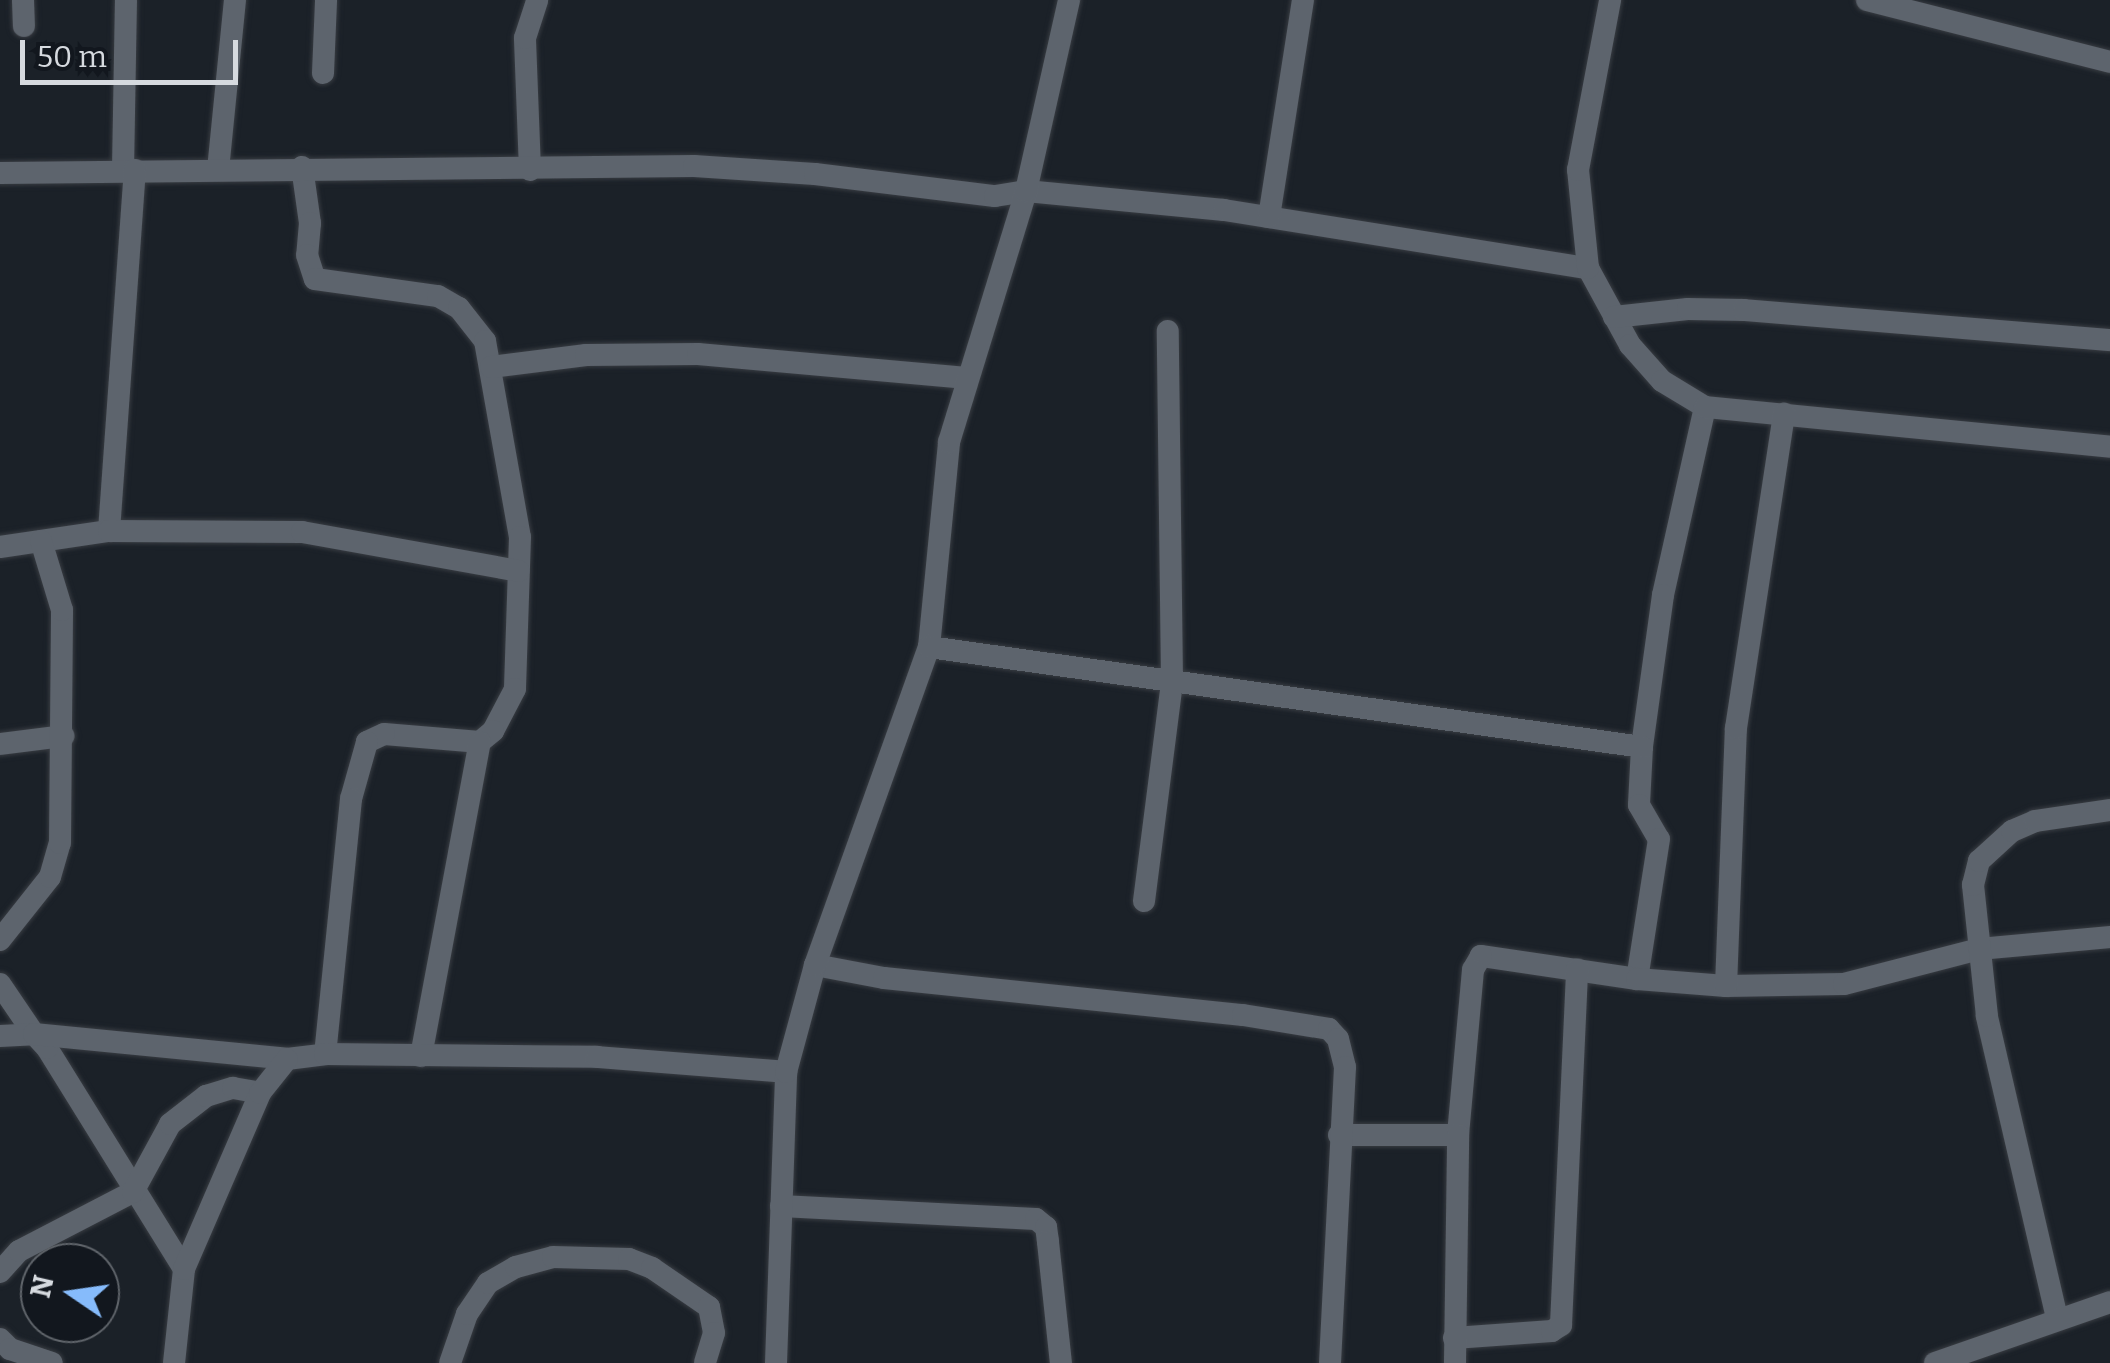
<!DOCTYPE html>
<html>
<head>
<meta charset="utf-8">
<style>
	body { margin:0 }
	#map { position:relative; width:2110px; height:1363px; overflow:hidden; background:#1b2128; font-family:Bitter,serif }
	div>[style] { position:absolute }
	.roads { filter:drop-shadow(0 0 2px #383c42) drop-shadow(0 0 2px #383c42) }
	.minor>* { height:22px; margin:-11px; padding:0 11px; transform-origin:11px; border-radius:11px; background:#5d646d }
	span { translate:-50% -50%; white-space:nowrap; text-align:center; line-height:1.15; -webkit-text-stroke:10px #12171e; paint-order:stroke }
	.north { position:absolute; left:20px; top:1243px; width:100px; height:100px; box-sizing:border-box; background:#12171e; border:2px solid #60656b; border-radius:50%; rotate:283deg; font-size:28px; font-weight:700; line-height:40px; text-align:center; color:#d6dadf }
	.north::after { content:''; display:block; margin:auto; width:35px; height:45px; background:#86bbfb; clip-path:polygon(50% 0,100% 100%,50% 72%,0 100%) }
	.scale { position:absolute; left:20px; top:40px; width:218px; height:45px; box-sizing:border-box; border:5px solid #d6dadf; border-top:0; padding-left:12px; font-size:30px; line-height:35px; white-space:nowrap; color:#d6dadf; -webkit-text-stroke:8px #12171e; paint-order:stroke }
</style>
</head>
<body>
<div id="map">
	<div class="roads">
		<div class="minor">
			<i style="left:23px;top:0;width:26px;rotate:88deg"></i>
			<i style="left:1867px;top:0;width:251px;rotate:14.3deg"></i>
			<i style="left:323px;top:73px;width:73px;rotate:-87.6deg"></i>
			<i style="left:302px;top:167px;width:57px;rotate:81.9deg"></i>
			<i style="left:310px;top:223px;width:32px;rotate:95deg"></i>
			<i style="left:307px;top:255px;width:25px;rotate:72deg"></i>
			<i style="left:315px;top:279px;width:124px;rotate:7.9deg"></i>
			<i style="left:438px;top:296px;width:24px;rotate:30deg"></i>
			<i style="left:459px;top:308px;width:42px;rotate:51.8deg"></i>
			<i style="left:485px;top:341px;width:199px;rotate:79.9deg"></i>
			<i style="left:520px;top:537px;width:152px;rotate:91.9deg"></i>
			<i style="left:515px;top:689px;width:47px;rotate:117.6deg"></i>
			<i style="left:493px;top:731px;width:17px;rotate:140deg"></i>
			<i style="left:480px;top:742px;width:96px;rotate:-175.2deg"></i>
			<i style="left:384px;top:734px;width:19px;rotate:155deg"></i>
			<i style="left:367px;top:742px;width:59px;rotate:105.7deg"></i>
			<i style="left:351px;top:799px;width:256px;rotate:95.8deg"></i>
			<i style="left:123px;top:170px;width:170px;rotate:-89deg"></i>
			<i style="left:218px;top:170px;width:171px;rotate:-84.3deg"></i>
			<i style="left:530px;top:170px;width:132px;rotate:-92.2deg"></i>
			<i style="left:525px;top:38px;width:40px;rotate:-72deg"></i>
			<i style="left:0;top:173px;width:694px;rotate:-0.58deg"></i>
			<i style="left:694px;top:166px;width:121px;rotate:3.8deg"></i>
			<i style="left:815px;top:174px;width:181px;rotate:7deg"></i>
			<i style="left:995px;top:196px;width:31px;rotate:-9deg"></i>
			<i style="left:1026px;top:191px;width:199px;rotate:5.5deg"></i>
			<i style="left:1224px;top:210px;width:369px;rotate:9.1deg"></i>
			<i style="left:1588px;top:268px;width:88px;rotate:61.4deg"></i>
			<i style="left:1630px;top:345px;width:48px;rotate:48.4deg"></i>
			<i style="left:1662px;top:381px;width:50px;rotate:31.2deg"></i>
			<i style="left:1705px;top:407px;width:193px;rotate:102.6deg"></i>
			<i style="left:1663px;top:595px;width:153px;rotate:97.9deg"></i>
			<i style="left:1642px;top:747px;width:58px;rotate:93deg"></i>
			<i style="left:1639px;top:805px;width:39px;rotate:60deg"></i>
			<i style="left:1659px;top:839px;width:142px;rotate:98.9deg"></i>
			<i style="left:1637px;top:979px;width:158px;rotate:-171.6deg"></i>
			<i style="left:1481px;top:956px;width:16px;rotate:120deg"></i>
			<i style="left:1473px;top:970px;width:166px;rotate:95.2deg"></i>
			<i style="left:1458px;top:1135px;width:119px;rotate:180deg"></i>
			<i style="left:1269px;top:217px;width:220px;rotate:-81.1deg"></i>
			<i style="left:1588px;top:268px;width:99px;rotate:-95.8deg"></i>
			<i style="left:1578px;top:170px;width:173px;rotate:-79.3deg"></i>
			<i style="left:1614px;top:317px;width:74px;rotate:-6.2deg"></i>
			<i style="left:1688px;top:309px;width:56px;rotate:1deg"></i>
			<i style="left:1744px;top:310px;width:367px;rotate:4.7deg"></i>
			<i style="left:491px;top:367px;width:96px;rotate:-7.2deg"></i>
			<i style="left:586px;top:355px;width:112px;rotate:-0.5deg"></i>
			<i style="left:698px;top:354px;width:270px;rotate:5.1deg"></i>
			<i style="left:1705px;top:407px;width:407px;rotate:5.6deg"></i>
			<i style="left:109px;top:531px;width:362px;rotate:-85.9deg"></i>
			<i style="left:0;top:547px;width:110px;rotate:-8.4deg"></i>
			<i style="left:109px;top:531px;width:193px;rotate:0.3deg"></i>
			<i style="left:302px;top:532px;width:220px;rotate:10.2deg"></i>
			<i style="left:929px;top:647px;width:206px;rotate:-84.4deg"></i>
			<i style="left:949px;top:442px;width:263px;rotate:-72.9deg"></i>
			<i style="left:1026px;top:191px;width:196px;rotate:-77.3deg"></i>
			<i style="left:0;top:744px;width:64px;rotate:-7.2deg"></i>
			<i style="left:1144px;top:901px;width:222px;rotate:-82.7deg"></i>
			<i style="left:1172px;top:681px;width:350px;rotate:-90.7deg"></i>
			<i style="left:0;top:940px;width:80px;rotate:-51.6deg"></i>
			<i style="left:50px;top:877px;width:35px;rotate:-74deg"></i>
			<i style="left:60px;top:843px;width:233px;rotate:-89.5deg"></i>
			<i style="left:62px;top:610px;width:72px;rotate:-106.9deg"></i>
			<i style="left:815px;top:965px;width:70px;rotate:10.7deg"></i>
			<i style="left:884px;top:978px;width:361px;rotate:5.9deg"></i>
			<i style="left:1243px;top:1015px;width:87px;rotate:9.2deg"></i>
			<i style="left:1329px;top:1029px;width:13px;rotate:48deg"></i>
			<i style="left:1338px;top:1039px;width:29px;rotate:76deg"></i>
			<i style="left:1345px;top:1067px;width:296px;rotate:92.9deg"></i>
			<i style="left:1637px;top:979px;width:89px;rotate:4.5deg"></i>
			<i style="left:1726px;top:986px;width:118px;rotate:-1deg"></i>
			<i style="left:1844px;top:984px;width:139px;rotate:-14.5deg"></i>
			<i style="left:1979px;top:949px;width:132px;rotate:-5.2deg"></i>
			<i style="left:0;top:984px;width:60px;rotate:55.8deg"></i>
			<i style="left:1726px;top:986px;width:258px;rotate:-87.8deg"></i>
			<i style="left:1736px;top:728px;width:318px;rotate:-81.3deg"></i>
			<i style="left:0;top:1036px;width:34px;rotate:-3deg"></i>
			<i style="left:421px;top:1056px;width:319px;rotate:-79.4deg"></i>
			<i style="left:781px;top:1206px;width:255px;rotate:2.9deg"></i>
			<i style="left:1036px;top:1219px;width:13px;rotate:39deg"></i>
			<i style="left:1046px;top:1227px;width:15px;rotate:82deg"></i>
			<i style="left:1048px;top:1242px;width:122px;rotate:83.9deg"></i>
			<i style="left:184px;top:1269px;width:260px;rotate:-121.8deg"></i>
			<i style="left:47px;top:1048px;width:19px;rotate:-133deg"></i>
			<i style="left:34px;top:1034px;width:254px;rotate:5.6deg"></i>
			<i style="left:287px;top:1059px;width:38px;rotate:-7deg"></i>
			<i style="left:325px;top:1054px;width:272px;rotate:0.6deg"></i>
			<i style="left:597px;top:1057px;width:190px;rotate:4.5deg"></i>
			<i style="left:0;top:1272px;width:28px;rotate:-48deg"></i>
			<i style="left:19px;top:1251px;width:128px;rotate:-27.4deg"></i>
			<i style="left:133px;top:1192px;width:77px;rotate:-61.4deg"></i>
			<i style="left:170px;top:1124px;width:46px;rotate:-37.9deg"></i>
			<i style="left:206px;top:1096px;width:28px;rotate:-17deg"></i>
			<i style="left:233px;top:1088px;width:27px;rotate:10deg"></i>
			<i style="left:2057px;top:1318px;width:310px;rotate:-103.1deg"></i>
			<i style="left:1987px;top:1016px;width:132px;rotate:-96.1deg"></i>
			<i style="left:1973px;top:885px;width:25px;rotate:-76deg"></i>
			<i style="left:1979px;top:861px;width:45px;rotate:-42.3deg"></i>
			<i style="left:2012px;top:831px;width:25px;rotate:-23deg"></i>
			<i style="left:2035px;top:821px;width:76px;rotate:-8.3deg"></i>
			<i style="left:1454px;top:1338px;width:98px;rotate:-4.1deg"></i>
			<i style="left:1552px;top:1331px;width:11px;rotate:-34deg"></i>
			<i style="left:1561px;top:1325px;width:356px;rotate:-87.4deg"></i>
			<i style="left:0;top:1339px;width:14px;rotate:45deg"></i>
			<i style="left:10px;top:1349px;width:44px;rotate:18.4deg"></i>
			<i style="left:174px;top:1363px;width:95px;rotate:-83.9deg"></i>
			<i style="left:184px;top:1269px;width:192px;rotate:-66.6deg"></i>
			<i style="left:260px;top:1093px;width:43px;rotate:-51.5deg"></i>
			<i style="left:450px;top:1363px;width:52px;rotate:-70.9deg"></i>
			<i style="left:467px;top:1314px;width:37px;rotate:-56deg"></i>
			<i style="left:488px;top:1283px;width:32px;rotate:-30deg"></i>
			<i style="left:516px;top:1267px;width:38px;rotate:-15deg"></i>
			<i style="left:553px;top:1257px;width:76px;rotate:1.5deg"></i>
			<i style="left:629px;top:1259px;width:25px;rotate:21deg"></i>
			<i style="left:652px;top:1268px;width:69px;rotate:34.4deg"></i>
			<i style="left:709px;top:1307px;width:26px;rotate:79deg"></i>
			<i style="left:714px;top:1333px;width:31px;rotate:107deg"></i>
			<i style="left:776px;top:1363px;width:291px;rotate:-88deg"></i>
			<i style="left:786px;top:1072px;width:111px;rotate:-74.8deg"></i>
			<i style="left:815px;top:965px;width:338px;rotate:-70.3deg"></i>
			<i style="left:929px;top:647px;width:720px;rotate:7.98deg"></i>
			<i style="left:1455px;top:1363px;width:228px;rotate:-89.2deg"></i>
			<i style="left:1935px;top:1363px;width:185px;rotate:-19.2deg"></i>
		</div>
	</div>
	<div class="north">N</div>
	<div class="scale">50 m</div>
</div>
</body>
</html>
